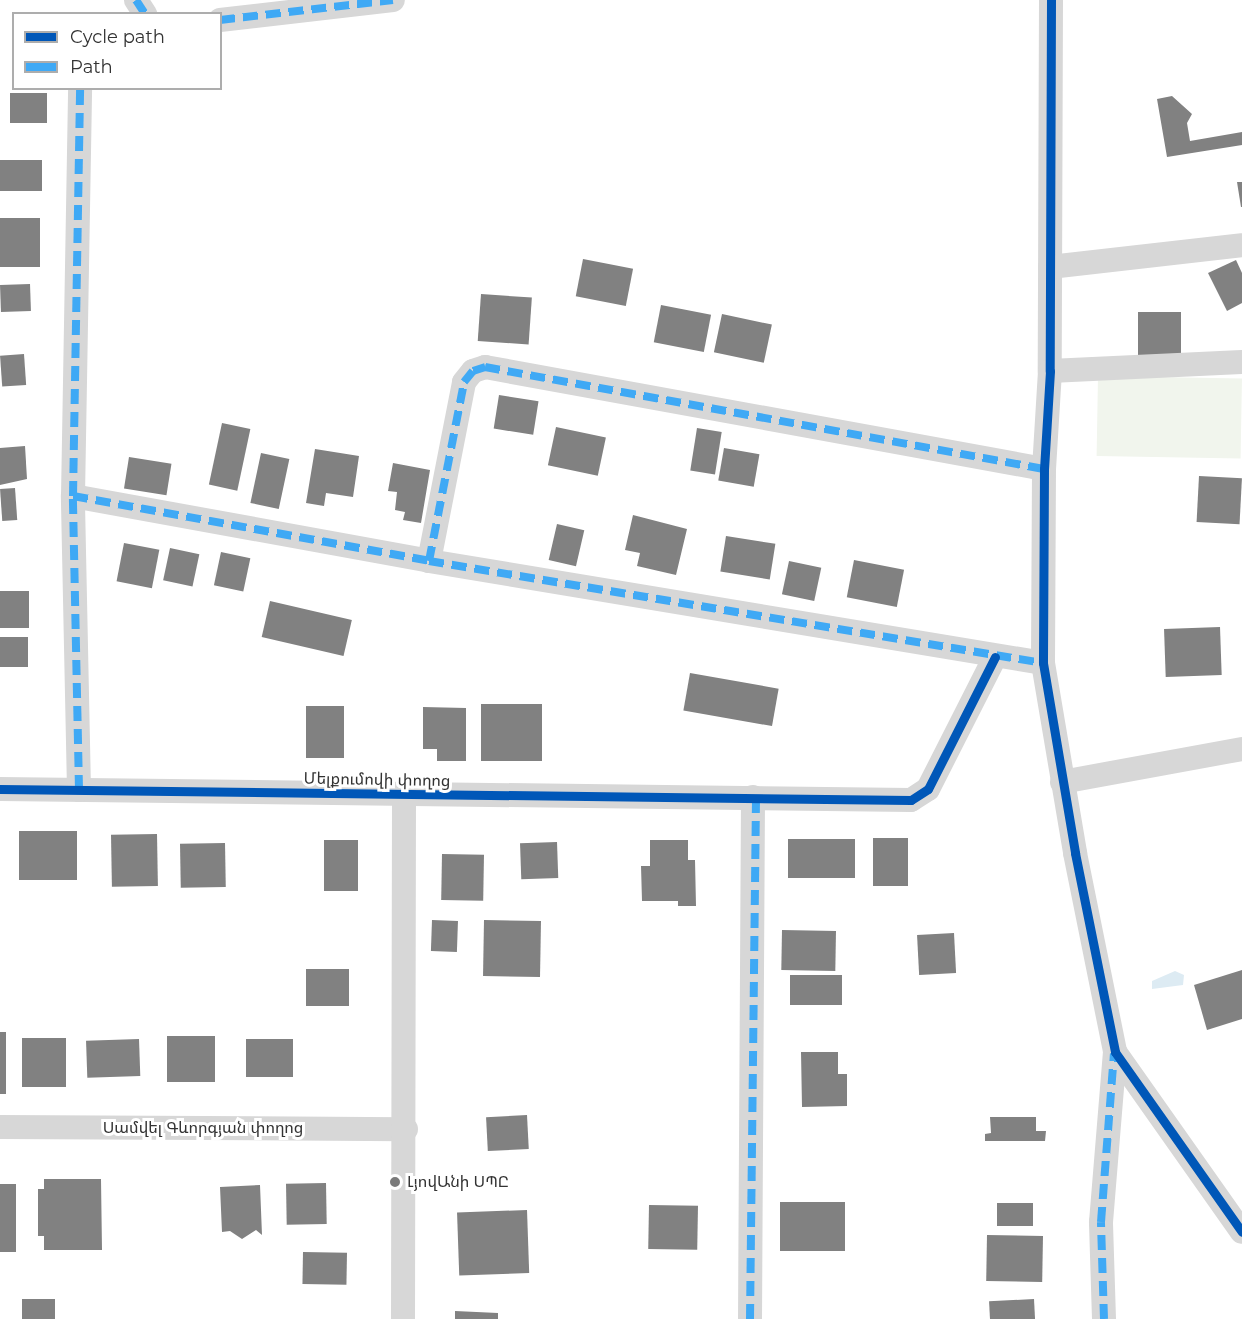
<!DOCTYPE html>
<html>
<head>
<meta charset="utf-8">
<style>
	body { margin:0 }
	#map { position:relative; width:1242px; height:1319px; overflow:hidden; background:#fff; font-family:Montserrat,"Noto Sans Armenian",sans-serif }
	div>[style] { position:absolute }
	.green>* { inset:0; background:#f1f5ed; transform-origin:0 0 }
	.water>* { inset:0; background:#ddebf3 }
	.building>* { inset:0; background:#818181; transform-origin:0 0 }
	.street>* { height:24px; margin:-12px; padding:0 12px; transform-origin:12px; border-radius:12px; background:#d7d7d7 }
	.quiet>* { height:8px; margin-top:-4px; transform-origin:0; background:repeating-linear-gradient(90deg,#3fa9f5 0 15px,transparent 0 23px) }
	.cycleway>* { height:9px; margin:-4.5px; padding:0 4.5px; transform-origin:4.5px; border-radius:4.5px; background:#0057b8 }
	.dots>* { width:16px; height:16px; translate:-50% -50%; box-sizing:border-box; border:3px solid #fff; border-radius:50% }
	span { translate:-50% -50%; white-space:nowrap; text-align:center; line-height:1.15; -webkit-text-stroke:6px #fff; paint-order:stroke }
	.street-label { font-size:16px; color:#333 }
	.poi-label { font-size:16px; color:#333 }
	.left { translate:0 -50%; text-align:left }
	.legend { position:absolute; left:12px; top:12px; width:210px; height:78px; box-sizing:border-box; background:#fff; border:2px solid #adadad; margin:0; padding:8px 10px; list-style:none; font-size:18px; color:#333 }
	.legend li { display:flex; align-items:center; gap:12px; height:30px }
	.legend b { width:30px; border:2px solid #adadad }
</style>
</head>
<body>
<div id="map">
	<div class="green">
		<i style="left:1098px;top:376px;width:144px;height:80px;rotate:1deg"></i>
	</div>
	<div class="water">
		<i style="clip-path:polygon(1175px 971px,1184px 975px,1183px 985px,1152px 989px,1152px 981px)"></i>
	</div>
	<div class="building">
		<i style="left:10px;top:93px;width:37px;height:30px"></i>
		<i style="clip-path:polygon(1172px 96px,1192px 114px,1187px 123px,1190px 141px,1242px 132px,1242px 145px,1167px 157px,1157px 99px)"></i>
		<i style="left:0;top:160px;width:42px;height:31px"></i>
		<i style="clip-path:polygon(1237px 182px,1242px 182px,1242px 207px,1241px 207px)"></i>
		<i style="left:0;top:218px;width:40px;height:49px"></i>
		<i style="left:583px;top:259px;width:51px;height:38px;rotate:11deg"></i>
		<i style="clip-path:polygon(1236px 260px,1242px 273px,1242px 303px,1227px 311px,1208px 273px)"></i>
		<i style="left:30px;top:284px;width:27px;height:30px;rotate:88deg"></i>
		<i style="left:481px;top:294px;width:51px;height:47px;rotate:4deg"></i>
		<i style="left:661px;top:305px;width:51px;height:38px;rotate:11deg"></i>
		<i style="left:1138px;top:312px;width:43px;height:45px"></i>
		<i style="left:722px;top:314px;width:51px;height:39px;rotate:12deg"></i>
		<i style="left:24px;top:354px;width:31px;height:24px;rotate:86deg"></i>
		<i style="left:499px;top:395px;width:40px;height:34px;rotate:9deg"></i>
		<i style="left:222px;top:423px;width:29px;height:63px;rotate:12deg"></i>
		<i style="left:556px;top:427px;width:51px;height:39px;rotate:12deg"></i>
		<i style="left:697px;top:428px;width:25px;height:43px;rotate:9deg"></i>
		<i style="clip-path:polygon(25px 446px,27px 479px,0 485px,0 448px)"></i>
		<i style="left:724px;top:448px;width:36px;height:33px;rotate:10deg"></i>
		<i style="clip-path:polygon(315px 449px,359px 456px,353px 497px,326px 493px,324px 506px,306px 503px)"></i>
		<i style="left:261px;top:453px;width:29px;height:51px;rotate:12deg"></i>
		<i style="left:129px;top:457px;width:43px;height:32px;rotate:9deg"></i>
		<i style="clip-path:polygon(393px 463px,430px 470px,421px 523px,403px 520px,405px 512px,395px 510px,397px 492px,388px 491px)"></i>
		<i style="left:1199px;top:476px;width:43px;height:46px;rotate:3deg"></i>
		<i style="left:15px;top:488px;width:32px;height:15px;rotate:86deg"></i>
		<i style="clip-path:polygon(633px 515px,687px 529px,676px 575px,637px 566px,640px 553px,625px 550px)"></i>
		<i style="left:557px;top:524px;width:28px;height:37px;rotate:13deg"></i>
		<i style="left:726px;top:536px;width:50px;height:36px;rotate:9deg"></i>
		<i style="left:124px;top:543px;width:36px;height:39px;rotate:11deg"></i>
		<i style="left:170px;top:548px;width:30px;height:33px;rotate:12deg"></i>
		<i style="left:221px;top:552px;width:30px;height:34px;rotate:12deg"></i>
		<i style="left:854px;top:560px;width:51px;height:38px;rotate:11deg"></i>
		<i style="left:789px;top:561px;width:33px;height:34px;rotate:12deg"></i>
		<i style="left:0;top:591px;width:29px;height:37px"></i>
		<i style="left:270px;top:601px;width:84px;height:37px;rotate:13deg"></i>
		<i style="left:1220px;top:627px;width:48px;height:56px;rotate:88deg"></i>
		<i style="left:28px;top:637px;width:30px;height:28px;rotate:90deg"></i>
		<i style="left:690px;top:673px;width:90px;height:38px;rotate:10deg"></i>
		<i style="left:481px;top:704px;width:61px;height:57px"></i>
		<i style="left:306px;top:706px;width:38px;height:52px"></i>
		<i style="clip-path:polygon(423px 707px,466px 708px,466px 761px,437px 761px,437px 749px,423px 749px)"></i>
		<i style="left:19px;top:831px;width:58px;height:49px"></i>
		<i style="left:157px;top:834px;width:52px;height:46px;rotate:89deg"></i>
		<i style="left:873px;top:838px;width:35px;height:48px"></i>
		<i style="left:788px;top:839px;width:67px;height:39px"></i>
		<i style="left:324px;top:840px;width:34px;height:51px"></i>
		<i style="clip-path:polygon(650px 840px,688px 840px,688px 860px,695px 860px,696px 906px,678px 906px,678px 901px,642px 901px,641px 866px,650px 866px)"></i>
		<i style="left:557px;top:842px;width:36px;height:37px;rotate:88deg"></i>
		<i style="left:225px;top:843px;width:44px;height:45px;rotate:89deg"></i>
		<i style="left:442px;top:854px;width:42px;height:46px;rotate:1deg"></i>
		<i style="left:432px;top:920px;width:26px;height:31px;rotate:2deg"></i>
		<i style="left:484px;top:920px;width:57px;height:56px;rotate:1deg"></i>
		<i style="left:782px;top:930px;width:54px;height:40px;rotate:1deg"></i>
		<i style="left:954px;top:933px;width:40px;height:37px;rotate:87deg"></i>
		<i style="left:306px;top:969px;width:43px;height:37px"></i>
		<i style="clip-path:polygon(1242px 970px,1242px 1019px,1207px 1030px,1194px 985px)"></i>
		<i style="left:842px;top:975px;width:30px;height:52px;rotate:90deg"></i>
		<i style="left:0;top:1032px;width:6px;height:62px"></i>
		<i style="left:167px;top:1036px;width:48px;height:46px"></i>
		<i style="left:22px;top:1038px;width:44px;height:49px"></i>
		<i style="left:139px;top:1039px;width:37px;height:53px;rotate:88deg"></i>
		<i style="left:246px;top:1039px;width:47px;height:38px"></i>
		<i style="clip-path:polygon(801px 1052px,838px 1052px,838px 1074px,847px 1074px,847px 1106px,802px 1107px)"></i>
		<i style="left:527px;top:1115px;width:34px;height:41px;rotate:87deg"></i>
		<i style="clip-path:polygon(990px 1117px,1036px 1117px,1036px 1131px,1046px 1131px,1045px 1141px,985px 1141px,985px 1134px,991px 1133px)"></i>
		<i style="clip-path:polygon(44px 1179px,101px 1179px,102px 1250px,44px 1250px,44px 1236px,38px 1236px,38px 1189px,44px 1189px)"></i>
		<i style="left:326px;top:1183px;width:41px;height:40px;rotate:89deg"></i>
		<i style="left:0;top:1184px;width:16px;height:68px"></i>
		<i style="clip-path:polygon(260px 1185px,262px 1235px,256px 1230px,242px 1239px,230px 1231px,222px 1232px,220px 1187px)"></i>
		<i style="left:780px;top:1202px;width:65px;height:49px"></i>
		<i style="left:997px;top:1203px;width:36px;height:23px"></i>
		<i style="left:649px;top:1205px;width:49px;height:44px;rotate:1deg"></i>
		<i style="left:527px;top:1210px;width:63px;height:70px;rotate:88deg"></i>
		<i style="left:987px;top:1235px;width:56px;height:46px;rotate:1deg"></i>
		<i style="left:303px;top:1252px;width:44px;height:32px;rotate:1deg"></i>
		<i style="left:22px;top:1299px;width:33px;height:20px"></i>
		<i style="left:1034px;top:1299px;width:20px;height:45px;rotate:87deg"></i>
		<i style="clip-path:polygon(455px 1311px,498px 1313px,498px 1319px,455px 1319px)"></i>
	</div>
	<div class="street">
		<i style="left:136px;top:0;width:17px;rotate:57deg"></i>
		<i style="left:1051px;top:0;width:371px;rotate:90.2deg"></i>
		<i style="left:1050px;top:371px;width:98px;rotate:93.5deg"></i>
		<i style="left:1044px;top:469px;width:194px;rotate:90.3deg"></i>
		<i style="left:1043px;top:663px;width:193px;rotate:80.4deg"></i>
		<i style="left:1075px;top:853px;width:203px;rotate:78.6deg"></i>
		<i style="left:1115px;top:1052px;width:220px;rotate:54.8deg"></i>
		<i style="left:220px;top:20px;width:174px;rotate:-6.6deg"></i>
		<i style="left:1050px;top:267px;width:193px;rotate:-6.5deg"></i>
		<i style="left:1050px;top:371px;width:192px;rotate:-2.7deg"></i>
		<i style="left:73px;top:496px;width:362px;rotate:10.3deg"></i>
		<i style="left:429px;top:561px;width:622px;rotate:9.43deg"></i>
		<i style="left:429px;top:561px;width:182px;rotate:-78.9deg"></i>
		<i style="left:464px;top:382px;width:14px;rotate:-51deg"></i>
		<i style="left:473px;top:371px;width:13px;rotate:-18deg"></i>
		<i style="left:485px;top:367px;width:568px;rotate:10.34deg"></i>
		<i style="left:1062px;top:782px;width:183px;rotate:-10.4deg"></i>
		<i style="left:0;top:789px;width:911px;rotate:0.69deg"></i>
		<i style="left:911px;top:800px;width:20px;rotate:-33deg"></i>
		<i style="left:928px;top:789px;width:148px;rotate:-63.1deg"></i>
		<i style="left:79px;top:790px;width:294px;rotate:-91.2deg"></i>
		<i style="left:73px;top:496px;width:408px;rotate:-89deg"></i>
		<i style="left:0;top:1127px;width:406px;rotate:0.3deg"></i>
		<i style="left:403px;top:1319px;width:524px;rotate:-89.89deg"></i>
		<i style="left:750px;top:1319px;width:522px;rotate:-89.67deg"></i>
		<i style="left:1104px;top:1319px;width:97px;rotate:-91.8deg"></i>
		<i style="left:1101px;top:1222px;width:171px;rotate:-85.3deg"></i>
	</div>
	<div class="quiet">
		<i style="left:136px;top:0;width:17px;rotate:57deg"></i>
		<i style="left:220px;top:20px;width:174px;rotate:-6.6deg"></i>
		<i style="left:73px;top:496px;width:362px;rotate:10.3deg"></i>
		<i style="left:429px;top:561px;width:622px;rotate:9.43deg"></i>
		<i style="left:429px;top:561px;width:182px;rotate:-78.9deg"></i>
		<i style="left:464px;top:382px;width:14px;rotate:-51deg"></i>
		<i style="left:473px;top:371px;width:13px;rotate:-18deg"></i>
		<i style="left:485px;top:367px;width:568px;rotate:10.34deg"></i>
		<i style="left:79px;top:790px;width:294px;rotate:-91.2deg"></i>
		<i style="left:73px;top:496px;width:408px;rotate:-89deg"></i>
		<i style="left:750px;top:1319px;width:522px;rotate:-89.34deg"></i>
		<i style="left:1104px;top:1319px;width:97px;rotate:-91.8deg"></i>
		<i style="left:1101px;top:1222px;width:169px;rotate:-85.6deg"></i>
	</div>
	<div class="cycleway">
		<i style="left:1051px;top:0;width:371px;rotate:90.2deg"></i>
		<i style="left:1050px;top:371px;width:98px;rotate:93.5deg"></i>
		<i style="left:1044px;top:469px;width:194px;rotate:90.3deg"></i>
		<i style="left:1043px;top:663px;width:193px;rotate:80.4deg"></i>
		<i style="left:1075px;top:853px;width:203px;rotate:78.6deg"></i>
		<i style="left:1115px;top:1052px;width:220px;rotate:54.8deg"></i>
		<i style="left:0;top:789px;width:911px;rotate:0.69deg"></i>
		<i style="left:911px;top:800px;width:20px;rotate:-33deg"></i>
		<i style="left:928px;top:789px;width:148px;rotate:-63.1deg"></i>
	</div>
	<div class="dots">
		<i style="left:395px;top:1182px;background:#7a7a7a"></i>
	</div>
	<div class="street-label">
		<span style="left:377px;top:780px;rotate:1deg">Մելքումովի փողոց</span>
		<span style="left:203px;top:1128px">Սամվել Գևորգյան փողոց</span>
	</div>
	<div class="poi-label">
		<span class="left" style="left:407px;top:1182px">ԼյովԱնի ՍՊԸ</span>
	</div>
	<ul class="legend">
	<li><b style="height:8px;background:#0057b8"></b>Cycle path</li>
	<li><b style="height:8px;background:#3fa9f5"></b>Path</li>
	</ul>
</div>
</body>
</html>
